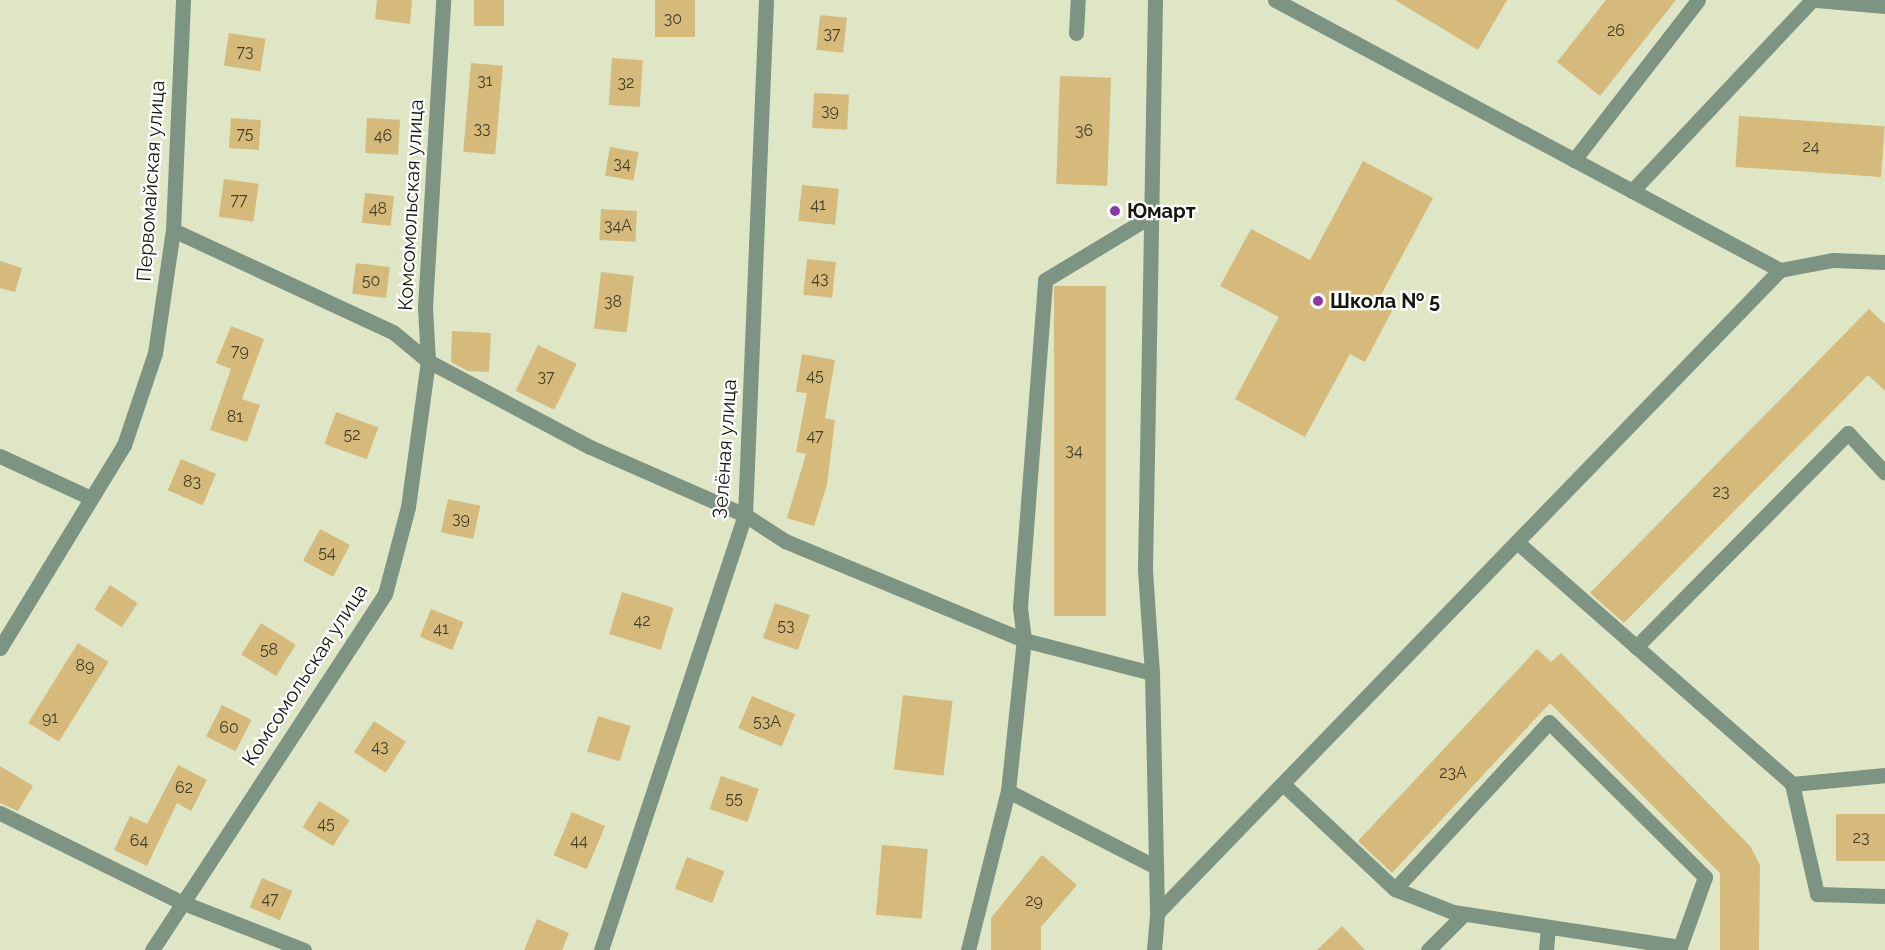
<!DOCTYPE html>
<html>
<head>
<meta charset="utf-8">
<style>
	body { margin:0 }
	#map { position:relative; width:1885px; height:950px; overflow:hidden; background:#dee6c5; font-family:Raleway,sans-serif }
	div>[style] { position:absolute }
	.building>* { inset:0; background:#d5ba7b; transform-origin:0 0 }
	.minor>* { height:15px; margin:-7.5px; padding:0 7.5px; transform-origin:7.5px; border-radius:7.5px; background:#7c9481 }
	.dots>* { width:16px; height:16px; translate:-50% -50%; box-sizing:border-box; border:3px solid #fff; border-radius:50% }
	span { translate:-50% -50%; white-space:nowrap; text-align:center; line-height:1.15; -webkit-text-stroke:4.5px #fff; paint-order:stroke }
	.number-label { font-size:16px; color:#443f27 }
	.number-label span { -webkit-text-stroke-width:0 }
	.street-label { font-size:20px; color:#14160b }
	.poi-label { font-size:20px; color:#14160b; font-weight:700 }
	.left { translate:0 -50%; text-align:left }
</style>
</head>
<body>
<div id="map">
	<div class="building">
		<i style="clip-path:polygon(377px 0,412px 0,410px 24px,375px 19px)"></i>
		<i style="left:474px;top:0;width:30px;height:26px"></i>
		<i style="left:655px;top:0;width:40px;height:37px"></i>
		<i style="clip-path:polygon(1395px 0,1507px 0,1478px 50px)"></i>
		<i style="clip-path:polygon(1606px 0,1676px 0,1600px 96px,1557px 62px)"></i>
		<i style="left:820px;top:15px;width:27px;height:35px;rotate:6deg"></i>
		<i style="left:229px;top:33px;width:37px;height:33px;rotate:9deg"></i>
		<i style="left:612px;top:58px;width:31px;height:47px;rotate:4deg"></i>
		<i style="left:471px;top:63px;width:32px;height:89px;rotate:5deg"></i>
		<i style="left:1060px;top:76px;width:51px;height:108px;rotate:2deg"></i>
		<i style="left:814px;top:93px;width:35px;height:35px;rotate:3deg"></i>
		<i style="left:1739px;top:116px;width:146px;height:51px;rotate:4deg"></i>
		<i style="left:231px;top:118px;width:30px;height:30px;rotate:4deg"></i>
		<i style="left:367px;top:118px;width:33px;height:35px;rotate:3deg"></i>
		<i style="left:610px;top:147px;width:29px;height:29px;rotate:10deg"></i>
		<i style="clip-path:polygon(1363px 161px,1433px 198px,1380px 297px,1395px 305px,1365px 362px,1350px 354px,1305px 437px,1235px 399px,1279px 317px,1220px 286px,1251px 229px,1310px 260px)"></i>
		<i style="left:224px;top:179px;width:35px;height:38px;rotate:8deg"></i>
		<i style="left:802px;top:185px;width:37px;height:36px;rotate:6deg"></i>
		<i style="left:365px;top:193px;width:29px;height:30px;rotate:6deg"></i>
		<i style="left:601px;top:209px;width:36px;height:31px;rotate:3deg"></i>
		<i style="left:807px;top:259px;width:29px;height:36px;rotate:6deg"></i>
		<i style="clip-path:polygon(0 261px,22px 268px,15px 292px,0 288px)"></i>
		<i style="left:356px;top:263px;width:34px;height:31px;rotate:7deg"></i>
		<i style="left:601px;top:272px;width:33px;height:57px;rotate:7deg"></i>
		<i style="left:1054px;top:286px;width:52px;height:330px"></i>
		<i style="clip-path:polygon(1869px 309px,1885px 324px,1885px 391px,1868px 375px,1624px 623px,1590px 593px)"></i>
		<i style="clip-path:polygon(231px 326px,264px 339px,242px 399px,260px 405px,247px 442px,210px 430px,231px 369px,216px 363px)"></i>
		<i style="clip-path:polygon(452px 331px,491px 333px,489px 372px,468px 371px,451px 362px)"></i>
		<i style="left:538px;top:345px;width:43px;height:51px;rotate:26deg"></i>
		<i style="clip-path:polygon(802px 354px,835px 360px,825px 418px,835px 420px,827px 485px,814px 526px,787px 518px,806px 454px,796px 452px,807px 393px,796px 392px)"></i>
		<i style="left:336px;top:412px;width:45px;height:34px;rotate:20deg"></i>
		<i style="left:181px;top:459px;width:38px;height:34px;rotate:23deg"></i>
		<i style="left:448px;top:499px;width:33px;height:34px;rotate:12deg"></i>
		<i style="left:320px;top:529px;width:34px;height:36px;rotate:28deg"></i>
		<i style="left:110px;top:585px;width:33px;height:29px;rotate:33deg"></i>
		<i style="left:622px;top:592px;width:54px;height:44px;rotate:17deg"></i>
		<i style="left:775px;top:603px;width:37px;height:37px;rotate:19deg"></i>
		<i style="left:431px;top:609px;width:35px;height:30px;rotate:22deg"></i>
		<i style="left:261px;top:623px;width:41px;height:37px;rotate:32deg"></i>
		<i style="left:78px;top:643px;width:36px;height:94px;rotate:32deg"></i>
		<i style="clip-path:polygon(1537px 649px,1551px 662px,1561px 653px,1750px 846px,1760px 865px,1759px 950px,1720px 950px,1720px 873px,1550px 703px,1392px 873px,1358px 841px)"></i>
		<i style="left:903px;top:695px;width:50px;height:75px;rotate:7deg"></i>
		<i style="left:752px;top:696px;width:47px;height:35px;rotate:23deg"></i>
		<i style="left:222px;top:705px;width:33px;height:35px;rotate:27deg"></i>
		<i style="left:598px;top:716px;width:34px;height:37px;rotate:17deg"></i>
		<i style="left:374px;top:721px;width:38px;height:37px;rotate:33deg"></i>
		<i style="clip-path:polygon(178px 765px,207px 780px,191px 811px,177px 803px,147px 866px,114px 850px,130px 816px,147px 824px)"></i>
		<i style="clip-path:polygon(0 766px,33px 786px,18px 811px,0 803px)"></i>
		<i style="left:721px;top:776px;width:40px;height:35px;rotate:19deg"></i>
		<i style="left:319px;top:801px;width:36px;height:31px;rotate:32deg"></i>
		<i style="left:572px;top:812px;width:36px;height:47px;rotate:23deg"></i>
		<i style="left:1885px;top:814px;width:47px;height:49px;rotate:90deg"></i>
		<i style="left:882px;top:845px;width:46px;height:70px;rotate:5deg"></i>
		<i style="clip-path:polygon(1042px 855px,1077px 885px,1041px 927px,1041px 950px,991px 950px,991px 918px)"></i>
		<i style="left:687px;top:857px;width:40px;height:34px;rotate:21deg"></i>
		<i style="left:262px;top:878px;width:33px;height:32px;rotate:23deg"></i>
		<i style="clip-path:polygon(537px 919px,569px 933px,562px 950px,524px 950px)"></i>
		<i style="clip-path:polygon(1342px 926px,1365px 950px,1317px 950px)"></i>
	</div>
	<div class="minor">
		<i style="left:1275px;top:0;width:573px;rotate:28.13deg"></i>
		<i style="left:1817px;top:0;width:68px;rotate:5deg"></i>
		<i style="left:1076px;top:33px;width:33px;rotate:-87deg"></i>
		<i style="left:1574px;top:160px;width:202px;rotate:-52.2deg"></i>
		<i style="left:1632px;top:191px;width:262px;rotate:-46.7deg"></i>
		<i style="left:173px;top:230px;width:242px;rotate:24.9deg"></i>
		<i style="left:393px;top:332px;width:45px;rotate:39.6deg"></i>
		<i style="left:428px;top:361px;width:183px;rotate:28deg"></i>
		<i style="left:590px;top:447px;width:169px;rotate:23.7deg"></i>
		<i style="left:745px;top:515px;width:48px;rotate:33deg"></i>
		<i style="left:785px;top:541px;width:259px;rotate:22.5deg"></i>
		<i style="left:1024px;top:640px;width:132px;rotate:14.5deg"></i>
		<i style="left:1152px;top:673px;width:240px;rotate:88.8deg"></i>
		<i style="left:0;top:456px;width:100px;rotate:24.8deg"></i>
		<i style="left:1517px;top:542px;width:366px;rotate:41.3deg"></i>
		<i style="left:1792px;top:784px;width:113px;rotate:77.2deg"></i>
		<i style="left:1817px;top:894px;width:68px;rotate:1.7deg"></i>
		<i style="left:1636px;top:647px;width:301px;rotate:-45.3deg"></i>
		<i style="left:1848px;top:433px;width:54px;rotate:47.2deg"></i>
		<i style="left:0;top:648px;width:238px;rotate:-58.6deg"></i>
		<i style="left:124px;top:445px;width:97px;rotate:-71.4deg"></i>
		<i style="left:155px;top:353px;width:124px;rotate:-81.7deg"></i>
		<i style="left:173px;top:230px;width:230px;rotate:-87.5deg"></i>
		<i style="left:1152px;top:673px;width:104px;rotate:-93.9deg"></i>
		<i style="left:1145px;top:569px;width:569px;rotate:-88.99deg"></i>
		<i style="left:1283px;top:784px;width:154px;rotate:43.2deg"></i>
		<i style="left:1395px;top:889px;width:227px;rotate:-47.3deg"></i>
		<i style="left:1549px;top:722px;width:220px;rotate:44.8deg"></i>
		<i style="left:1705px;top:877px;width:74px;rotate:109.7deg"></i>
		<i style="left:1680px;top:947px;width:230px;rotate:-171.2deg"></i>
		<i style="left:1453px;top:912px;width:62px;rotate:-158.4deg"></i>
		<i style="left:1792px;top:784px;width:93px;rotate:-5.5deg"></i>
		<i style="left:1008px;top:791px;width:166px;rotate:27.2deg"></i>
		<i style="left:0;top:813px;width:202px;rotate:26.2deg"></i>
		<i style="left:181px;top:902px;width:132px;rotate:21.3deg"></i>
		<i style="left:152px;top:950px;width:425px;rotate:-56.8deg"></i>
		<i style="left:385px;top:594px;width:90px;rotate:-75.2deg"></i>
		<i style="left:408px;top:507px;width:147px;rotate:-82.2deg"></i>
		<i style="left:428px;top:361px;width:54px;rotate:-93.2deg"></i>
		<i style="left:425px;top:307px;width:308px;rotate:-86.6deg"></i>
		<i style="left:601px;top:950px;width:458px;rotate:-71.7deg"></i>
		<i style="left:745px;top:515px;width:515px;rotate:-87.66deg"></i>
		<i style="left:968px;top:950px;width:164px;rotate:-75.9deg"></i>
		<i style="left:1008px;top:791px;width:152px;rotate:-84deg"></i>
		<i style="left:1024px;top:640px;width:33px;rotate:-97deg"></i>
		<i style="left:1020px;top:607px;width:328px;rotate:-85.6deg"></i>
		<i style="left:1045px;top:280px;width:124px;rotate:-31.1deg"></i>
		<i style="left:1154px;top:950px;width:37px;rotate:-85deg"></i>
		<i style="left:1157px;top:913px;width:895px;rotate:-45.91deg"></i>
		<i style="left:1780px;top:270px;width:54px;rotate:-10.7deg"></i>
		<i style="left:1833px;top:260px;width:52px;rotate:2.2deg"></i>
		<i style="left:1428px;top:950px;width:51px;rotate:-45deg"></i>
		<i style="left:1546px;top:950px;width:23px;rotate:-85deg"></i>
	</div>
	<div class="dots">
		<i style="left:1115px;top:211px;background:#8b37a5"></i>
		<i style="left:1318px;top:301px;background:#8b37a5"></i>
	</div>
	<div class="number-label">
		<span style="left:673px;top:19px">30</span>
		<span style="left:1616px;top:31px">26</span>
		<span style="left:832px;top:34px">37</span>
		<span style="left:245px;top:52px">73</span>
		<span style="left:485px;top:81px">31</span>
		<span style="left:626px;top:83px">32</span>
		<span style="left:830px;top:111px">39</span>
		<span style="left:482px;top:129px">33</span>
		<span style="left:1084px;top:131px">36</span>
		<span style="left:245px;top:134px">75</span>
		<span style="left:383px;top:136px">46</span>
		<span style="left:1811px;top:147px">24</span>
		<span style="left:622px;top:164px">34</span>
		<span style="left:239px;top:200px">77</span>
		<span style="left:818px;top:205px">41</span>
		<span style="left:378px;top:209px">48</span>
		<span style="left:618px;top:226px">34А</span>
		<span style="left:820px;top:279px">43</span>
		<span style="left:371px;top:281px">50</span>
		<span style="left:613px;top:302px">38</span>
		<span style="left:240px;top:351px">79</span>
		<span style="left:815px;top:376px">45</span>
		<span style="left:546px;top:377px">37</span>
		<span style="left:235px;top:417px">81</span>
		<span style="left:352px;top:435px">52</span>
		<span style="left:815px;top:436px">47</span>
		<span style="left:1074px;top:451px">34</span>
		<span style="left:192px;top:482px">83</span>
		<span style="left:1721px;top:492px">23</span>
		<span style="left:461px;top:519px">39</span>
		<span style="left:327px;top:553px">54</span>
		<span style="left:642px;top:621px">42</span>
		<span style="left:786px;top:626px">53</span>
		<span style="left:441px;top:629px">41</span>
		<span style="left:269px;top:650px">58</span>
		<span style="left:85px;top:666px">89</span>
		<span style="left:50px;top:718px">91</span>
		<span style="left:767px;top:722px">53А</span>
		<span style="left:229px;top:728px">60</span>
		<span style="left:380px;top:747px">43</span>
		<span style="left:1453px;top:773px">23А</span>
		<span style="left:184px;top:788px">62</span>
		<span style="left:734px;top:799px">55</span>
		<span style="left:326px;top:824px">45</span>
		<span style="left:1861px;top:838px">23</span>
		<span style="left:139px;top:841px">64</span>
		<span style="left:579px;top:841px">44</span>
		<span style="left:270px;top:899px">47</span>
		<span style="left:1034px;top:901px">29</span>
	</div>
	<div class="street-label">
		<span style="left:151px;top:181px;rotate:-86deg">Первомайская улица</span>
		<span style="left:411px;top:205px;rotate:-87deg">Комсомольская улица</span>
		<span style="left:725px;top:449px;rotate:-86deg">Зелёная улица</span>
		<span style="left:305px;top:675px;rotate:-57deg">Комсомольская улица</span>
	</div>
	<div class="poi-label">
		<span class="left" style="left:1127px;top:211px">Юмарт</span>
		<span class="left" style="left:1330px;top:301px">Школа № 5</span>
	</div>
</div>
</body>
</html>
